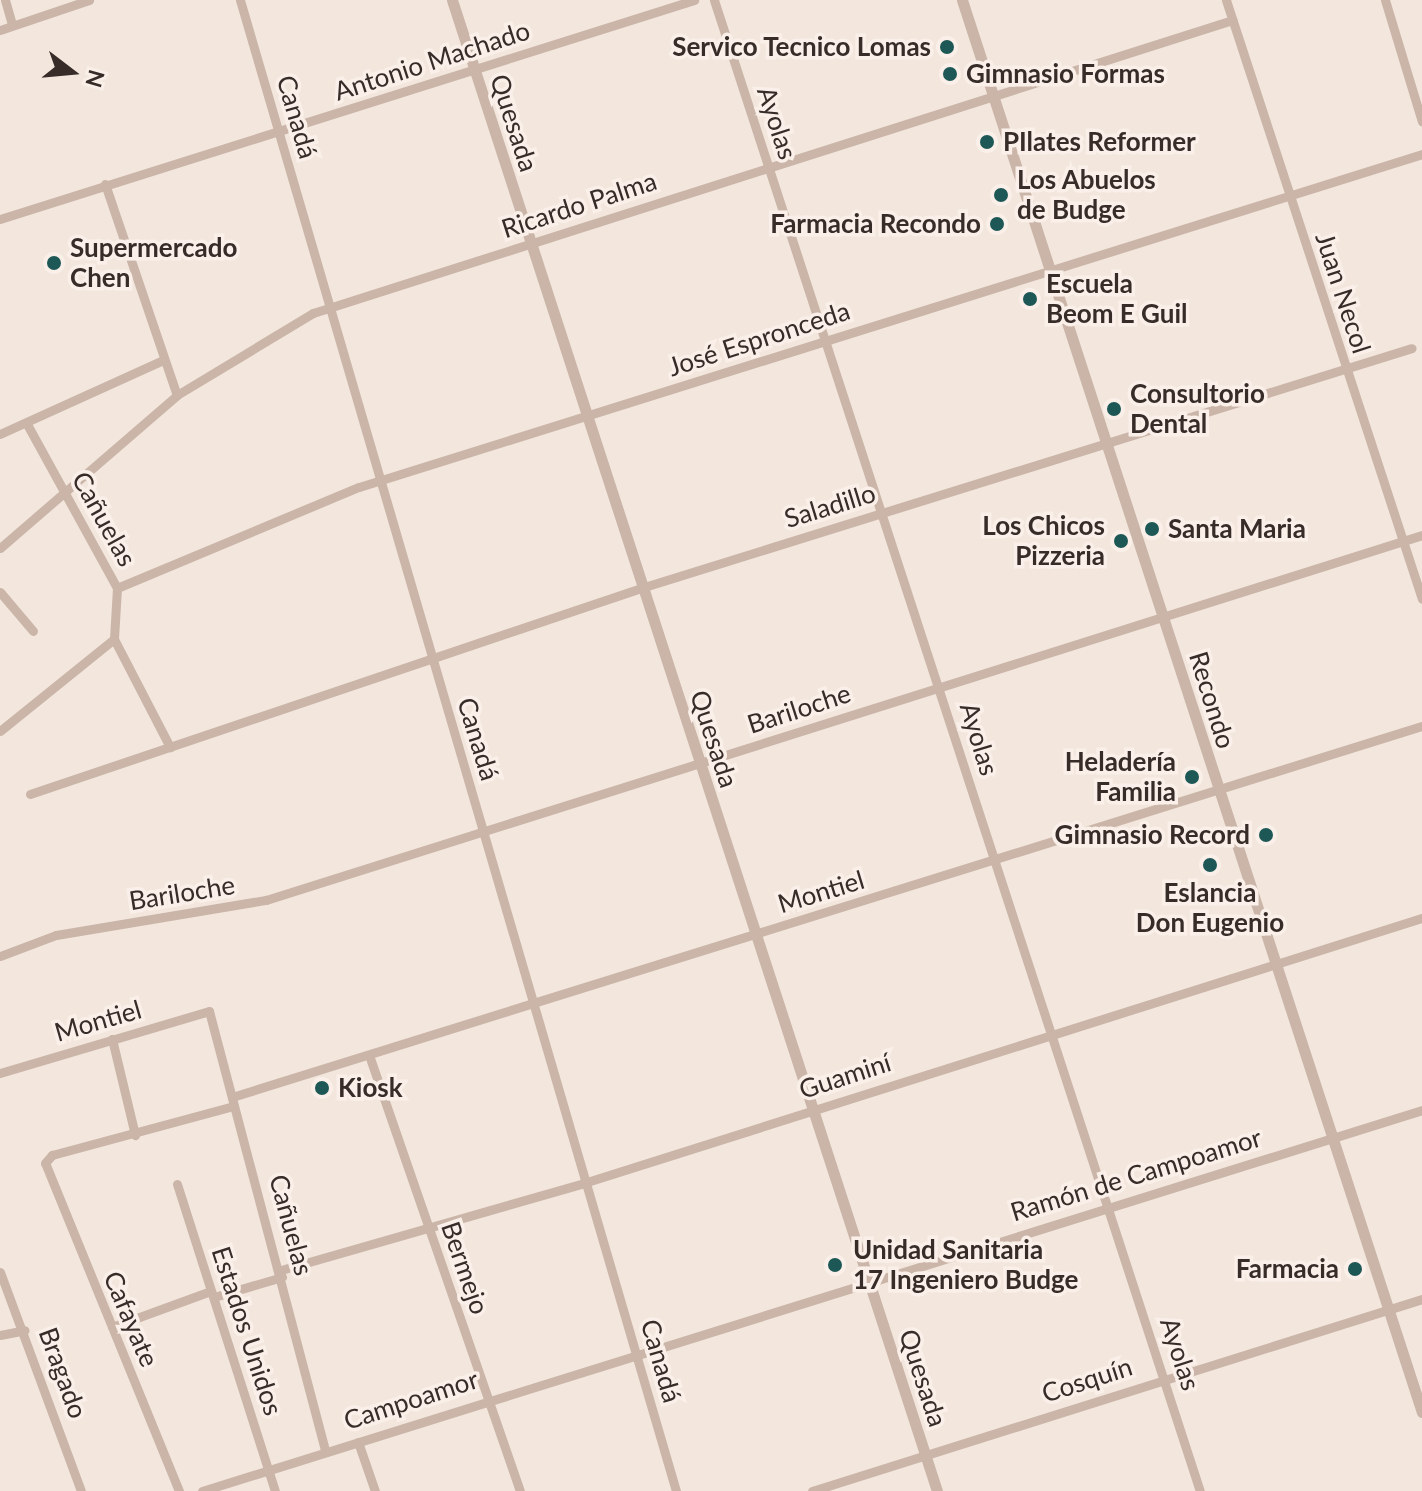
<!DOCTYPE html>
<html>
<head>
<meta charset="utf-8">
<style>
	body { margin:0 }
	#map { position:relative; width:1422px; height:1491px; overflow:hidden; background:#f2e6dd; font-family:Lato,sans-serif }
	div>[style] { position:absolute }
	.minor>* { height:9px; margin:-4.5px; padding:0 4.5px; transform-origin:4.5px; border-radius:4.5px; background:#cab5a8 }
	.tertiary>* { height:11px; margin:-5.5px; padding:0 5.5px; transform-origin:5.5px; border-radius:5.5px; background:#cab5a8 }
	.dots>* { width:22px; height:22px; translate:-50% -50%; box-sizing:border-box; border:4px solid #faf0e9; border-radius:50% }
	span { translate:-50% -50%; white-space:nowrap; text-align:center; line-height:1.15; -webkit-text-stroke:7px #faf0e9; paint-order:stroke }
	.poi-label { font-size:26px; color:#372c28; font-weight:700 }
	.right { translate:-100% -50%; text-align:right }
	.left { translate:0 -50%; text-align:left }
	.street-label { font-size:26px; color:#372c28 }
	.north { position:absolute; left:32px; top:32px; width:80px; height:80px; -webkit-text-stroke:6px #faf0e9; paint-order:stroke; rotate:106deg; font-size:22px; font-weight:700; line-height:32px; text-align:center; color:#372c28 }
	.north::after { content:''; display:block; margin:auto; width:28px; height:36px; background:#372c28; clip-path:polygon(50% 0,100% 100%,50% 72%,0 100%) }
</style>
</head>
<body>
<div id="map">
	<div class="minor">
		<i style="left:5px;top:0;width:26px;rotate:74deg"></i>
		<i style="left:240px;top:0;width:1553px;rotate:73.7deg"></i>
		<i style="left:714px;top:0;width:1568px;rotate:71.95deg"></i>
		<i style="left:1226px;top:0;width:630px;rotate:71.88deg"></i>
		<i style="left:1385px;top:0;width:127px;rotate:73.1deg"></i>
		<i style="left:0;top:30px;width:94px;rotate:-18.6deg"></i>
		<i style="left:105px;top:184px;width:223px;rotate:71.2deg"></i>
		<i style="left:0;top:219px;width:728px;rotate:-17.51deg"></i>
		<i style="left:28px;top:426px;width:185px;rotate:61.2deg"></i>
		<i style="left:117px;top:588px;width:51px;rotate:93.4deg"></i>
		<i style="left:114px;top:639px;width:122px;rotate:62.6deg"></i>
		<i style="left:0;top:434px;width:177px;rotate:-24.4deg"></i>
		<i style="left:0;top:548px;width:234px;rotate:-40.8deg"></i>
		<i style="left:177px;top:395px;width:159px;rotate:-31.1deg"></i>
		<i style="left:313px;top:313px;width:965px;rotate:-17.68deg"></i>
		<i style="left:117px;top:588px;width:262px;rotate:-22.7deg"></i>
		<i style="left:359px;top:487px;width:1114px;rotate:-17.39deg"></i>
		<i style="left:0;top:592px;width:51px;rotate:49.8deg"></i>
		<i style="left:0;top:731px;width:146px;rotate:-38.9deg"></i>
		<i style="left:30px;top:794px;width:645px;rotate:-18.63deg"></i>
		<i style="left:641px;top:588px;width:807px;rotate:-17.29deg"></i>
		<i style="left:0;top:956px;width:60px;rotate:-20.6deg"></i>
		<i style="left:56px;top:935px;width:213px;rotate:-9.5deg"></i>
		<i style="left:266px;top:900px;width:1212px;rotate:-17.52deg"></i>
		<i style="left:112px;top:1039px;width:99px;rotate:76.5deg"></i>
		<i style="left:370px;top:1058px;width:458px;rotate:70.9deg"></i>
		<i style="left:0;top:1073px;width:218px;rotate:-16.5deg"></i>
		<i style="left:209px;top:1011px;width:455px;rotate:75.2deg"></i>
		<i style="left:232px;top:1097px;width:1246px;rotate:-17.32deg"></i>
		<i style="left:177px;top:1184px;width:322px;rotate:72.3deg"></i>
		<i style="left:281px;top:1270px;width:318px;rotate:-16deg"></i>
		<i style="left:587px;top:1182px;width:876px;rotate:-17.55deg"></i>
		<i style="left:0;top:1272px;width:233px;rotate:69.7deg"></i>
		<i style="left:214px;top:1297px;width:71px;rotate:-16.4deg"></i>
		<i style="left:112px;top:1327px;width:105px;rotate:-20deg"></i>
		<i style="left:0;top:1335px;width:25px;rotate:-11deg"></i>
		<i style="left:358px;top:1442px;width:52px;rotate:70.9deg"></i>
		<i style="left:179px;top:1491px;width:354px;rotate:-112.2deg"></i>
		<i style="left:45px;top:1163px;width:11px;rotate:-49deg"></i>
		<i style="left:52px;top:1155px;width:188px;rotate:-15.1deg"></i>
		<i style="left:202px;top:1491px;width:1278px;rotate:-17.34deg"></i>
		<i style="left:812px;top:1491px;width:640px;rotate:-17.47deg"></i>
	</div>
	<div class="tertiary">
		<i style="left:452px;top:0;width:1568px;rotate:71.98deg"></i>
		<i style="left:962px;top:0;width:1485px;rotate:71.96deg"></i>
	</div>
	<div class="dots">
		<i style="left:947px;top:47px;background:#1e5856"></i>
		<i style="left:950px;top:74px;background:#1e5856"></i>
		<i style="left:987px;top:142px;background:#1e5856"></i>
		<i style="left:1001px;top:195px;background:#1e5856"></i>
		<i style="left:997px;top:224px;background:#1e5856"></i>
		<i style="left:54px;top:263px;background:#1e5856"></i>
		<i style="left:1030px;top:299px;background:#1e5856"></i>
		<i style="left:1114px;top:409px;background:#1e5856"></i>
		<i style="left:1152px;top:529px;background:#1e5856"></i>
		<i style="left:1121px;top:541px;background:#1e5856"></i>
		<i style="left:1192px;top:777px;background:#1e5856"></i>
		<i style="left:1266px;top:835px;background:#1e5856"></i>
		<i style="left:1210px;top:865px;background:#1e5856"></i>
		<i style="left:322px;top:1088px;background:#1e5856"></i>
		<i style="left:835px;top:1265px;background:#1e5856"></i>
		<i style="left:1355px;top:1269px;background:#1e5856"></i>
	</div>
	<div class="poi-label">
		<span class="right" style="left:931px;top:47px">Servico Tecnico Lomas</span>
		<span class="left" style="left:966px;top:74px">Gimnasio Formas</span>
		<span class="left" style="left:1003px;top:142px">PIlates Reformer</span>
		<span class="left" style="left:1017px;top:195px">Los Abuelos<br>de Budge</span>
		<span class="right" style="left:981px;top:224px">Farmacia Recondo</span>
		<span class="left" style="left:70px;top:263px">Supermercado<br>Chen</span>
		<span class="left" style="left:1046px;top:299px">Escuela<br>Beom E Guil</span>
		<span class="left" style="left:1130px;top:409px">Consultorio<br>Dental</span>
		<span class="right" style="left:1105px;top:541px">Los Chicos<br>Pizzeria</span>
		<span class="left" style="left:1168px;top:529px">Santa Maria</span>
		<span class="right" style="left:1176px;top:777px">Heladería<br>Familia</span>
		<span class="right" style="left:1250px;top:835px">Gimnasio Record</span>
		<span style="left:1210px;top:908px">Eslancia<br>Don Eugenio</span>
		<span class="left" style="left:338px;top:1088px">Kiosk</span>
		<span class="left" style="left:853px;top:1265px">Unidad Sanitaria<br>17 Ingeniero Budge</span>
		<span class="right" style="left:1339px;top:1269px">Farmacia</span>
	</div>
	<div class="street-label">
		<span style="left:432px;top:61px;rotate:-18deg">Antonio Machado</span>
		<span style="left:297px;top:117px;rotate:74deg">Canadá</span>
		<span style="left:514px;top:123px;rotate:72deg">Quesada</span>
		<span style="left:777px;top:123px;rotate:72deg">Ayolas</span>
		<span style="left:579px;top:205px;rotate:-18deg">Ricardo Palma</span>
		<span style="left:1343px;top:293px;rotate:72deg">Juan Necol</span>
		<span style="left:759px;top:339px;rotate:-18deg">José Espronceda</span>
		<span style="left:830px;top:506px;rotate:-17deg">Saladillo</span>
		<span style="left:104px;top:519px;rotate:61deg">Cañuelas</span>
		<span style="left:1212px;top:700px;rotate:73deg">Recondo</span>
		<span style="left:799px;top:709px;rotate:-18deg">Bariloche</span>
		<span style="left:478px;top:739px;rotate:73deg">Canadá</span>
		<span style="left:714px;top:739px;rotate:72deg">Quesada</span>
		<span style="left:979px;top:739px;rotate:73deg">Ayolas</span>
		<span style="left:821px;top:892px;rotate:-17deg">Montiel</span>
		<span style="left:182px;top:893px;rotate:-9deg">Bariloche</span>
		<span style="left:98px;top:1021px;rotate:-16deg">Montiel</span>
		<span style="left:845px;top:1076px;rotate:-18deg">Guaminí</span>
		<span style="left:1136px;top:1175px;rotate:-17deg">Ramón de Campoamor</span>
		<span style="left:291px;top:1225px;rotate:75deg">Cañuelas</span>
		<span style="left:465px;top:1268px;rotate:71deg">Bermejo</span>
		<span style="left:131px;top:1319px;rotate:67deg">Cafayate</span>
		<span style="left:247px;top:1331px;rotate:72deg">Estados Unidos</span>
		<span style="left:1180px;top:1354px;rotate:72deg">Ayolas</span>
		<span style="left:661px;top:1361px;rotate:74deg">Canadá</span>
		<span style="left:63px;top:1373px;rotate:70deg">Bragado</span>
		<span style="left:923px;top:1378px;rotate:72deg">Quesada</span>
		<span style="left:1087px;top:1380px;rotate:-18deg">Cosquín</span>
		<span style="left:411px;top:1400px;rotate:-18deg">Campoamor</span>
	</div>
	<div class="north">N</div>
</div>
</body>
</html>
